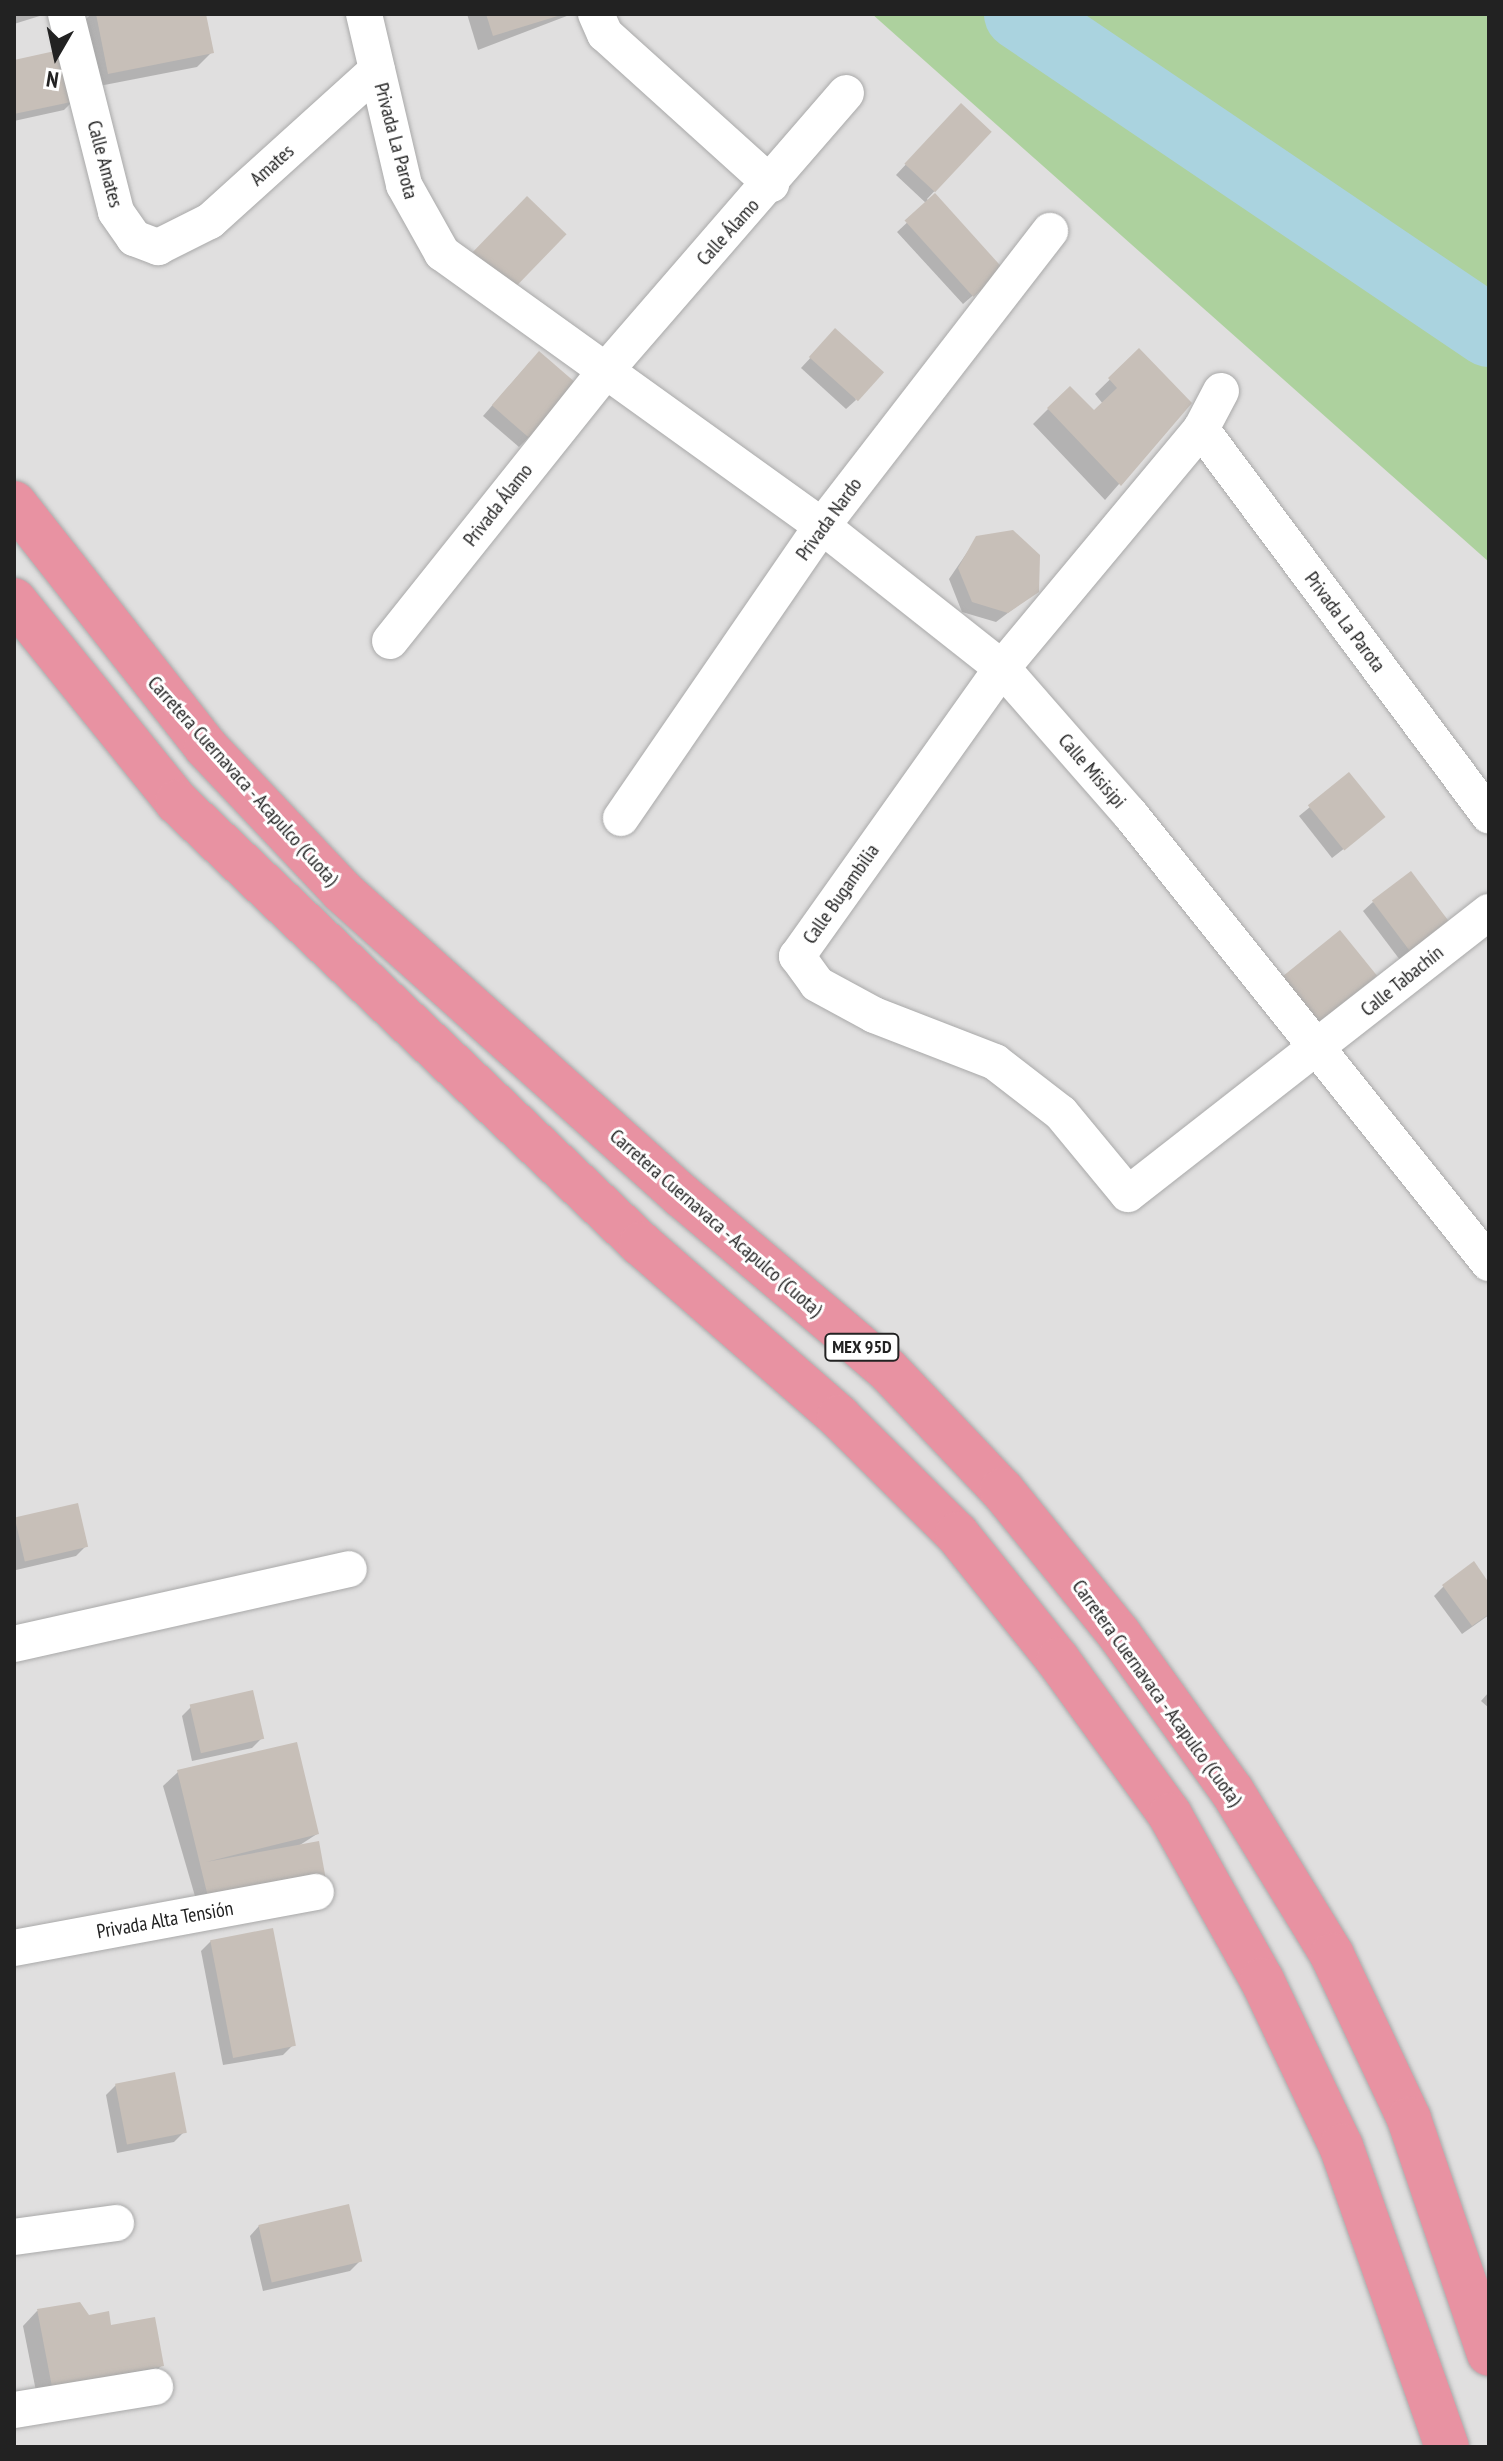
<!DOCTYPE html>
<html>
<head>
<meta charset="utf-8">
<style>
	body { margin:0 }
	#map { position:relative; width:1503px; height:2461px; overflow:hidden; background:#f2efe9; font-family:"PT Sans Narrow",sans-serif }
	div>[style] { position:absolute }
	.residential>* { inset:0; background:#e0dfdf }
	.forest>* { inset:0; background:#add19e }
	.shadow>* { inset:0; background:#0003 }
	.river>* { height:72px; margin:-36px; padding:0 36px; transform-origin:36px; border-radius:36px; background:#aad3df }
	.building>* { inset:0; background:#c7bfb8; transform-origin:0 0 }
	.roads { filter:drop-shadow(0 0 2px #a9a9a9) drop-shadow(0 0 2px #a9a9a9) }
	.minor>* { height:36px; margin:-18px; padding:0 18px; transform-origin:18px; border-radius:18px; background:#fff }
	.motorway>* { height:44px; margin:-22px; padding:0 22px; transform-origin:22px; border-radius:22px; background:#e892a2 }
	span { translate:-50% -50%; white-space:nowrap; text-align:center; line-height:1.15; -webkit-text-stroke:6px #fff; paint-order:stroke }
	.shield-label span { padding:2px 6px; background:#fff; border:2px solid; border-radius:6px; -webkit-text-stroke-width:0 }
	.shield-label { font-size:18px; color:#222; font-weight:700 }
	.street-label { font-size:20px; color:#222 }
	.frame { position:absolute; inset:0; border:16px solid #222; pointer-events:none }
	.north { position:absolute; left:16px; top:16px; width:80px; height:80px; -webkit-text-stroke:6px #fff; paint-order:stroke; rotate:189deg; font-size:22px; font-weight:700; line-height:32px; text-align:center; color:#222 }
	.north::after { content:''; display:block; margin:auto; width:28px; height:36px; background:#222; clip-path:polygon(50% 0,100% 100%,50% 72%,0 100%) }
</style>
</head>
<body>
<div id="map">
	<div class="residential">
		<i style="clip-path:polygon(14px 14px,872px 14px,1489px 533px,1489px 2447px,14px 2447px)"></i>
	</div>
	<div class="forest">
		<i style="clip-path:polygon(872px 14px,1489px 14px,1489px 562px)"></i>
	</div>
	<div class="shadow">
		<i style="clip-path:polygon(14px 14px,46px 14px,14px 24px)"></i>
		<i style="clip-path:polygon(91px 14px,204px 14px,212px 52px,197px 67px,94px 87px,81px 24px)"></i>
		<i style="clip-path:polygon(467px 14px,572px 14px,478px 50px)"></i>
		<i style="clip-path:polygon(14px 62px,74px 100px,64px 110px,14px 121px)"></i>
		<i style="clip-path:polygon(951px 116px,990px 132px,927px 199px,992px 279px,963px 304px,897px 232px,927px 204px,896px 175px)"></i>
		<i style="clip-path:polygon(826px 341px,856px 400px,846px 409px,801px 368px)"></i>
		<i style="clip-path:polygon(1139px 351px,1190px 403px,1105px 500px,1033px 424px,1048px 409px,1094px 413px,1103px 404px,1095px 394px)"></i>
		<i style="clip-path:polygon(529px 363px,529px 437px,519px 447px,483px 416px)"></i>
		<i style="clip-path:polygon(977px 538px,1037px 591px,996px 622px,962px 612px,949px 579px)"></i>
		<i style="clip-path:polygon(1349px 775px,1373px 826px,1332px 858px,1299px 816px)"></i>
		<i style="clip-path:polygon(1373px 902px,1438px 932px,1400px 960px,1363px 911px)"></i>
		<i style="clip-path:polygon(16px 1520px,86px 1546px,76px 1556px,16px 1570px)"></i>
		<i style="clip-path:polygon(1444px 1586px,1489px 1586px,1489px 1615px,1462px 1634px,1434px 1596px)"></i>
		<i style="clip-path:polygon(1489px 1692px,1489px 1708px,1481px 1701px)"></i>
		<i style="clip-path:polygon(191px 1707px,262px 1738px,252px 1748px,192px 1761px,182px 1716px)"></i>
		<i style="clip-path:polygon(178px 1772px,317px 1834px,199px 1910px,163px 1786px)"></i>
		<i style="clip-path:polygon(211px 1941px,293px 2045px,283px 2055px,223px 2065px,201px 1951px)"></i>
		<i style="clip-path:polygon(116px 2085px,184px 2132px,174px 2142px,117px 2153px,106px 2095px)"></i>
		<i style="clip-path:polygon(259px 2226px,360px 2261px,350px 2271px,263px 2291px,250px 2236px)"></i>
		<i style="clip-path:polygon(37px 2311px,88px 2317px,162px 2365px,147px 2380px,38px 2401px,23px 2326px)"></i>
	</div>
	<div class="river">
		<i style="left:1020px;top:14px;width:566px;rotate:34.06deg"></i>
	</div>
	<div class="building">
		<i style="clip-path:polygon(96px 14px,206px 14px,214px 53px,108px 74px)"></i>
		<i style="clip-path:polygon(486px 14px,561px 14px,561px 15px,493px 36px)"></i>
		<i style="clip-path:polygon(64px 49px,76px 101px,14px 114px,14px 60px)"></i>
		<i style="left:961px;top:103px;width:42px;height:83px;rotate:43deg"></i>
		<i style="left:935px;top:193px;width:103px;height:41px;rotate:48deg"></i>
		<i style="left:527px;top:196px;width:55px;height:78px;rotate:44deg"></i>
		<i style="left:835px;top:328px;width:66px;height:39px;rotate:42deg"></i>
		<i style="clip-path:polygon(1139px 348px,1192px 403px,1121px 486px,1047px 408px,1070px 386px,1094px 410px,1117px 388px,1108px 378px)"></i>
		<i style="left:539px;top:351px;width:52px;height:72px;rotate:41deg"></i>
		<i style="clip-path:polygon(1013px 530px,1040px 555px,1039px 592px,1008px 613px,972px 602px,958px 568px,976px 536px)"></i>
		<i style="left:1349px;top:772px;width:58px;height:53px;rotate:51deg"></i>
		<i style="left:1411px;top:871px;width:65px;height:49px;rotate:53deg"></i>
		<i style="left:1340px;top:930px;width:59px;height:78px;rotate:51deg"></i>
		<i style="left:78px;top:1503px;width:45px;height:65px;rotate:77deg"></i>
		<i style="clip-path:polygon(1474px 1561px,1489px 1583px,1489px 1614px,1472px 1626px,1442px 1585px)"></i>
		<i style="left:253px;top:1690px;width:50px;height:65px;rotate:77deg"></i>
		<i style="clip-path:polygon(297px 1742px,319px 1834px,206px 1862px,319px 1841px,326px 1880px,209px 1901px,177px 1770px)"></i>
		<i style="left:273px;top:1928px;width:120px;height:64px;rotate:79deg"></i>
		<i style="left:175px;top:2072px;width:62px;height:61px;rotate:79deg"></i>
		<i style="left:349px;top:2204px;width:59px;height:93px;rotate:77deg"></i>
		<i style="clip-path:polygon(80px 2302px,89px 2315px,109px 2311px,111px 2325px,155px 2317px,164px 2366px,52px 2387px,37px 2309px)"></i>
	</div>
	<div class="roads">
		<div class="minor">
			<i style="left:66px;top:14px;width:204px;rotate:75.8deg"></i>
			<i style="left:116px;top:212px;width:32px;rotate:55deg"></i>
			<i style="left:134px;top:238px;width:26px;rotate:21deg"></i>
			<i style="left:158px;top:247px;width:58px;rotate:-26.6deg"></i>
			<i style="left:210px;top:221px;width:225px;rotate:-42.1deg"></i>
			<i style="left:364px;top:14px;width:176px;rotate:76.8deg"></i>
			<i style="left:404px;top:185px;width:78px;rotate:60.8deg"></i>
			<i style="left:442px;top:253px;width:468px;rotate:35.7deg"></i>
			<i style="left:822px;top:526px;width:229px;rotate:38.3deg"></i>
			<i style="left:1002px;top:668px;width:194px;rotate:48.8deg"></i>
			<i style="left:1130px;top:814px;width:575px;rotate:51.36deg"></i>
			<i style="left:596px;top:14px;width:22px;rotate:66deg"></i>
			<i style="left:605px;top:34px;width:224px;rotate:42.1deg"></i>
			<i style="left:1221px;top:391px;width:43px;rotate:117.8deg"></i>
			<i style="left:1201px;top:429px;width:311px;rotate:129.8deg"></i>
			<i style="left:1002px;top:668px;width:354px;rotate:125.4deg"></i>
			<i style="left:797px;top:956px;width:34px;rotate:54deg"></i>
			<i style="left:817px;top:984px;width:65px;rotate:28.5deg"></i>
			<i style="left:874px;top:1015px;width:130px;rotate:21.2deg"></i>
			<i style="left:995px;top:1062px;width:83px;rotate:37.7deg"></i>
			<i style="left:1061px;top:1113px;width:105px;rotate:50.4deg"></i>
			<i style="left:1128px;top:1194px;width:458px;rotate:-38deg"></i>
			<i style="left:1201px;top:429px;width:482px;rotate:53.3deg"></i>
			<i style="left:390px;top:641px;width:348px;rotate:-51.4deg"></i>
			<i style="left:607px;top:369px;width:365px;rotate:-49.1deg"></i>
			<i style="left:621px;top:818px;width:354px;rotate:-55.5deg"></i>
			<i style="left:822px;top:526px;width:373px;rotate:-52.3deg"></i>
			<i style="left:14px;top:1644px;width:343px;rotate:-12.6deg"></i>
			<i style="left:14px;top:1948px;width:307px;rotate:-10.5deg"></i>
			<i style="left:14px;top:2237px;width:103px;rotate:-7.8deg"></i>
			<i style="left:14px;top:2410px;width:143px;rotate:-9.3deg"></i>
		</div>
		<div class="motorway">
			<i style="left:14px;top:503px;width:310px;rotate:51.8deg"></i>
			<i style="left:206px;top:747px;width:198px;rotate:46.6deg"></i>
			<i style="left:342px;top:891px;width:457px;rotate:41.9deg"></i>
			<i style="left:682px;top:1196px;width:268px;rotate:40.2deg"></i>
			<i style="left:887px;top:1369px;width:167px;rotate:46.5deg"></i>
			<i style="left:1002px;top:1490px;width:186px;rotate:50.9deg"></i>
			<i style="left:1119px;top:1634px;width:193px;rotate:54.3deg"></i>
			<i style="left:1232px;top:1791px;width:192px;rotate:58.6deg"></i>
			<i style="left:1332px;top:1955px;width:181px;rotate:64.8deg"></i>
			<i style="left:1409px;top:2119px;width:248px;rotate:71.2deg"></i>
			<i style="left:14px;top:600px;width:260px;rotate:51.1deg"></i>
			<i style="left:177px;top:802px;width:641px;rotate:43.61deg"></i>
			<i style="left:641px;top:1244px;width:263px;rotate:41.1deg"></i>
			<i style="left:839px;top:1417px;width:166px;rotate:44.8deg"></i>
			<i style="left:957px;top:1534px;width:161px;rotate:51.3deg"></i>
			<i style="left:1058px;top:1660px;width:191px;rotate:54.1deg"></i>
			<i style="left:1170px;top:1815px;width:189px;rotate:60.9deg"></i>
			<i style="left:1262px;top:1980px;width:184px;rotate:64.6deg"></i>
			<i style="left:1341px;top:2146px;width:319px;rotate:70.6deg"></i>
		</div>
	</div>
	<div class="shield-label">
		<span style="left:862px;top:1347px">MEX 95D</span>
	</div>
	<div class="street-label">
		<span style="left:396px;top:141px;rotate:75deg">Privada La Parota</span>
		<span style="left:105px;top:164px;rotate:75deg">Calle Amates</span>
		<span style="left:272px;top:165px;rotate:-42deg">Amates</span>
		<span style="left:728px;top:232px;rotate:-48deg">Calle Álamo</span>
		<span style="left:498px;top:505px;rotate:-52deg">Privada Álamo</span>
		<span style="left:829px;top:519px;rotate:-54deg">Privada Nardo</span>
		<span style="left:1345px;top:622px;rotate:53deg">Privada La Parota</span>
		<span style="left:1092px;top:771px;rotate:49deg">Calle Misisipi</span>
		<span style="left:243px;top:781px;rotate:48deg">Carretera Cuernavaca - Acapulco (Cuota)</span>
		<span style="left:841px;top:894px;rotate:-55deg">Calle Bugambilia</span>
		<span style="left:1402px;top:981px;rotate:-39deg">Calle Tabachín</span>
		<span style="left:716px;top:1223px;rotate:41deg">Carretera Cuernavaca - Acapulco (Cuota)</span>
		<span style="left:1157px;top:1693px;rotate:54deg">Carretera Cuernavaca - Acapulco (Cuota)</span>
		<span style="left:165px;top:1920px;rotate:-10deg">Privada Alta Tensión</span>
	</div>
	<div class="frame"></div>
	<div class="north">N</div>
</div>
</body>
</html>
